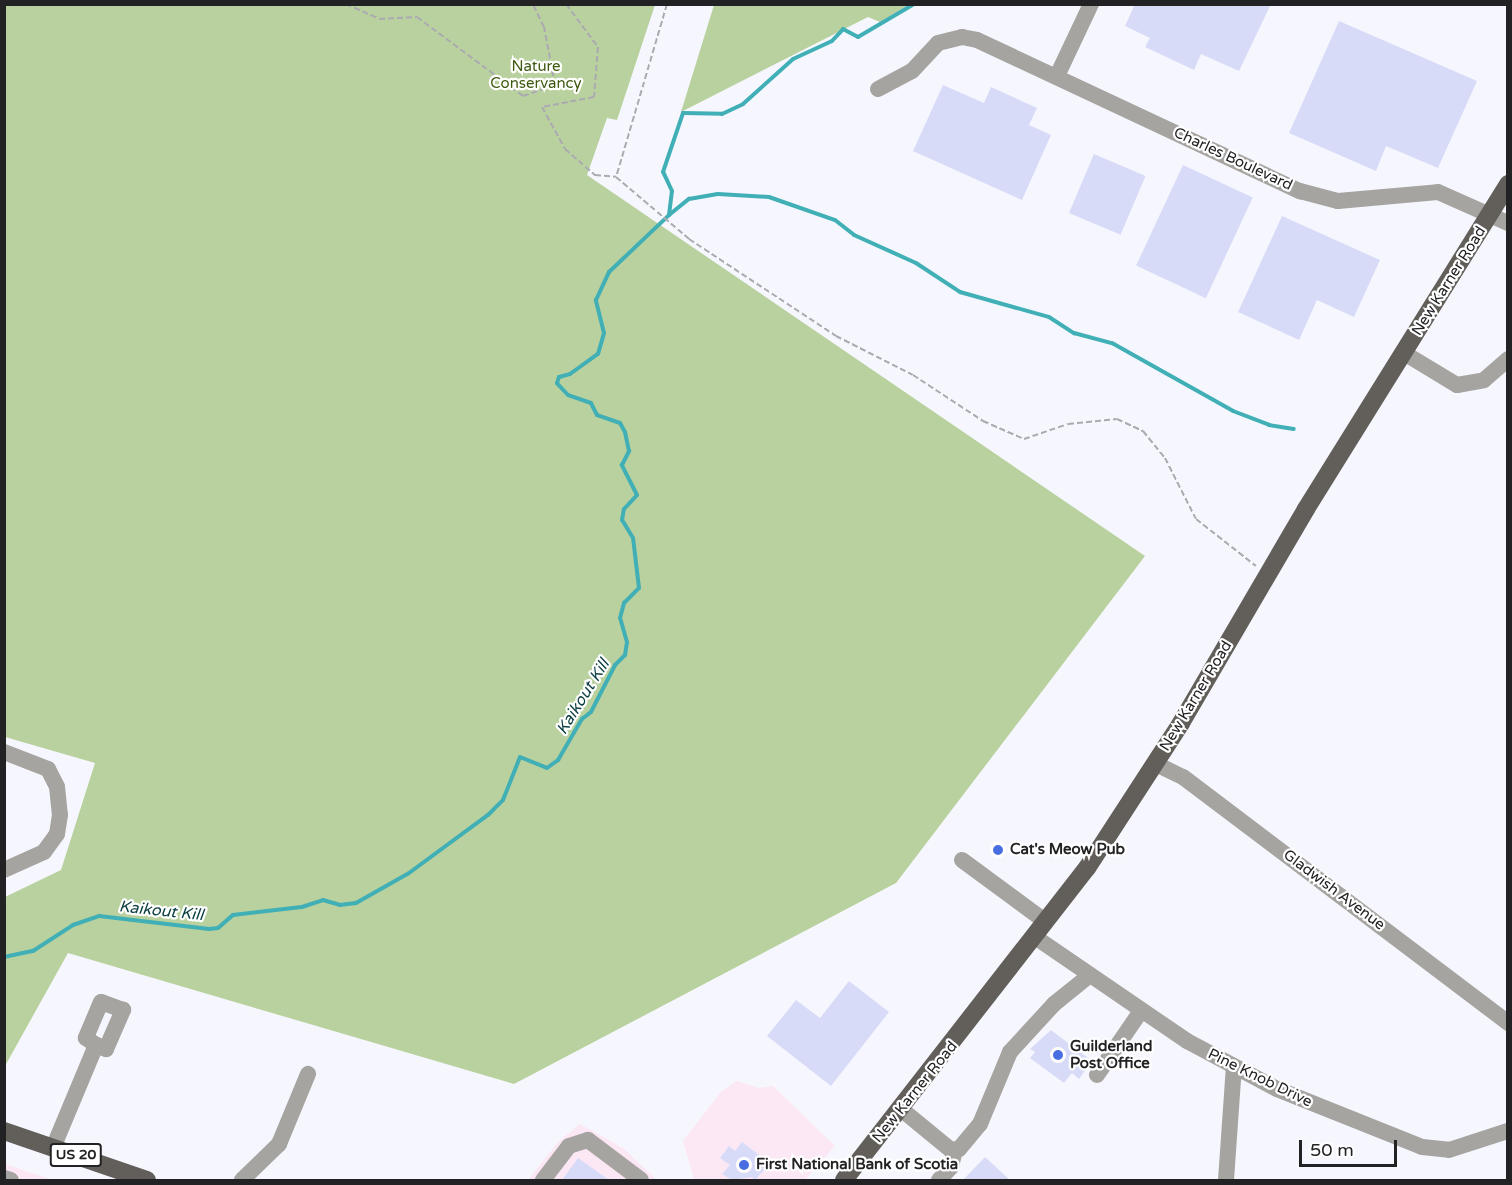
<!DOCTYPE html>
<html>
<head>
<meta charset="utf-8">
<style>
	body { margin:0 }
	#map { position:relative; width:1512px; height:1185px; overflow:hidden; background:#f6f7fe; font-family:"Varela Round",sans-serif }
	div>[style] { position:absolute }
	.commercial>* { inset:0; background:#fce7f5 }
	.green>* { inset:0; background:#b9d19e }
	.stream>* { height:4px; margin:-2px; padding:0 2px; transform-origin:2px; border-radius:2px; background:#41afb6 }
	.building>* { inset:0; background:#d8dbf7; transform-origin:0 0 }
	.path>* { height:2px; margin-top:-1px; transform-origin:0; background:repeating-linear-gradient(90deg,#aaaab0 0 6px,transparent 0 9px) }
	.minor>* { height:16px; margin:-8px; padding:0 8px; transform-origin:8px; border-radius:8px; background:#a6a4a1 }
	.major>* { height:18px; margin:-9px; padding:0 9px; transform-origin:9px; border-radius:9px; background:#625f5b }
	.dots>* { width:16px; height:16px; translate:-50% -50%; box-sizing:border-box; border:3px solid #fff; border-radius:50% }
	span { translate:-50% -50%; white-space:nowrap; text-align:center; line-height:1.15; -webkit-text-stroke:4.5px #fff; paint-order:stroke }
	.shield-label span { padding:2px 4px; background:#fff; border:2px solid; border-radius:4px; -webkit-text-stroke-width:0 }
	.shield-label { font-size:14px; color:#222224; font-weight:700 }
	.park-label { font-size:15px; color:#3e5a11 }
	.street-label { font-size:15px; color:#222224 }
	.poi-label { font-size:15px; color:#222224; font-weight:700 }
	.left { translate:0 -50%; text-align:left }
	.water-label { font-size:16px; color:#0e4043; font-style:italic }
	.frame { position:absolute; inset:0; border:6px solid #222224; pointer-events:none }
	.scale { position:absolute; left:1299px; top:1140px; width:98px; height:27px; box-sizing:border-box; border:3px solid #222224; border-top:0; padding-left:8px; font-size:18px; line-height:21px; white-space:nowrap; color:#222224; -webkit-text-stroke:4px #fff; paint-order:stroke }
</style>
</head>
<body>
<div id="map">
	<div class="commercial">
		<i style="clip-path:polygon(737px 1081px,759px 1088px,773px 1086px,835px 1146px,805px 1180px,694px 1180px,683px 1141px,721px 1092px)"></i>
		<i style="clip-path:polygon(580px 1124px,623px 1148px,657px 1180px,528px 1180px,558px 1142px)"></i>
		<i style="clip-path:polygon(5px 1164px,53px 1180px,5px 1180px)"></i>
	</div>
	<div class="green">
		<i style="clip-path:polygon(5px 4px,655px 5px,617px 120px,607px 118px,587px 175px,1145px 556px,896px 883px,514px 1084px,68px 953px,5px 1066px,5px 897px,61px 870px,95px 763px,5px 737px)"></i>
		<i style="clip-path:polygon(714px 5px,714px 4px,908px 5px,880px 22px,868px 17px,681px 112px)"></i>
	</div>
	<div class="stream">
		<i style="left:669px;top:215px;width:26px;rotate:-39deg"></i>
		<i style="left:689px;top:199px;width:29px;rotate:-10deg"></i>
		<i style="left:718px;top:194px;width:51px;rotate:3.4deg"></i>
		<i style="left:769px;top:197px;width:70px;rotate:19.2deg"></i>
		<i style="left:835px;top:220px;width:24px;rotate:38deg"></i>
		<i style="left:854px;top:235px;width:68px;rotate:24.3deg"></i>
		<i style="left:916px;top:263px;width:53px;rotate:33.4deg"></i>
		<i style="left:960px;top:292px;width:92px;rotate:15.7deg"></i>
		<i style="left:1049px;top:317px;width:30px;rotate:33deg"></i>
		<i style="left:1074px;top:333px;width:39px;rotate:15deg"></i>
		<i style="left:1112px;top:343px;width:139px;rotate:29.3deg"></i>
		<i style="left:1233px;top:411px;width:39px;rotate:21deg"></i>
		<i style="left:1269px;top:425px;width:25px;rotate:9deg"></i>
		<i style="left:4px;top:957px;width:30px;rotate:-12deg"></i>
		<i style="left:33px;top:951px;width:48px;rotate:-33deg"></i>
		<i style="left:73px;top:925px;width:28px;rotate:-19deg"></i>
		<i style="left:99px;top:916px;width:111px;rotate:6.7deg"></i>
		<i style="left:209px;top:929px;width:9px;rotate:-6deg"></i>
		<i style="left:218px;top:928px;width:20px;rotate:-41deg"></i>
		<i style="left:233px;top:915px;width:69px;rotate:-6.6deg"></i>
		<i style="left:302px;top:907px;width:22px;rotate:-18deg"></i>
		<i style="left:323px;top:900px;width:18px;rotate:16deg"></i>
		<i style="left:340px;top:905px;width:16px;rotate:-7deg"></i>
		<i style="left:356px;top:903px;width:61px;rotate:-29.5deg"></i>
		<i style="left:409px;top:873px;width:98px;rotate:-36.3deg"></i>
		<i style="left:488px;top:815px;width:21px;rotate:-45deg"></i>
		<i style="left:503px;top:800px;width:46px;rotate:-68.4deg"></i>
		<i style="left:520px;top:757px;width:29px;rotate:22deg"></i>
		<i style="left:547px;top:768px;width:14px;rotate:-36deg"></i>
		<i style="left:558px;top:760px;width:48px;rotate:-59.7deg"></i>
		<i style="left:582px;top:719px;width:11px;rotate:-38deg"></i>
		<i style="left:591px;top:712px;width:53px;rotate:-62.9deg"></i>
		<i style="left:615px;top:665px;width:14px;rotate:-45deg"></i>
		<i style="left:625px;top:655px;width:13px;rotate:-81deg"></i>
		<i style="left:627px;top:642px;width:25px;rotate:-106deg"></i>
		<i style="left:620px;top:618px;width:16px;rotate:-75deg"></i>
		<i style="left:624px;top:603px;width:21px;rotate:-45deg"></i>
		<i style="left:639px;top:588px;width:50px;rotate:-96.8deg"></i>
		<i style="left:633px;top:538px;width:21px;rotate:-121deg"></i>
		<i style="left:622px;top:520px;width:11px;rotate:-80deg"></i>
		<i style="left:624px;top:509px;width:19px;rotate:-47deg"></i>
		<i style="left:637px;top:495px;width:34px;rotate:-117deg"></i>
		<i style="left:622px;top:465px;width:16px;rotate:-63deg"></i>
		<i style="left:629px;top:451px;width:19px;rotate:-102deg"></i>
		<i style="left:625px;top:432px;width:10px;rotate:-119deg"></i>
		<i style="left:620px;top:423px;width:24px;rotate:-161deg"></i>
		<i style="left:597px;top:415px;width:13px;rotate:-117deg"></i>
		<i style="left:591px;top:403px;width:24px;rotate:-161deg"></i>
		<i style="left:568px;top:395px;width:16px;rotate:-133deg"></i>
		<i style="left:557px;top:383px;width:6px;rotate:-72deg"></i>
		<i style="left:559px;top:377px;width:11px;rotate:-15deg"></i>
		<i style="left:570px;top:374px;width:34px;rotate:-36deg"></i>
		<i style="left:598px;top:354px;width:22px;rotate:-74deg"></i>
		<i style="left:604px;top:333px;width:34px;rotate:-104deg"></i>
		<i style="left:596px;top:300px;width:31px;rotate:-65deg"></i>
		<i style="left:609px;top:272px;width:83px;rotate:-43.5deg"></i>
		<i style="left:669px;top:215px;width:24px;rotate:-83deg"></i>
		<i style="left:672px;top:191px;width:21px;rotate:-115deg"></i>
		<i style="left:663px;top:172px;width:62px;rotate:-71.3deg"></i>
		<i style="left:683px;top:113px;width:39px;rotate:1deg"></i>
		<i style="left:722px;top:114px;width:23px;rotate:-25deg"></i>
		<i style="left:743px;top:104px;width:67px;rotate:-42deg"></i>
		<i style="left:793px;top:59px;width:43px;rotate:-24.8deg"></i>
		<i style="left:832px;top:41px;width:16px;rotate:-47deg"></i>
		<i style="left:843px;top:29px;width:17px;rotate:28deg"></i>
		<i style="left:858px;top:37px;width:65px;rotate:-30.5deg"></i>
	</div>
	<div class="building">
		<i style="clip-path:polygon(1135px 4px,1271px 4px,1239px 71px,1201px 54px,1194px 70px,1145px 47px,1150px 38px,1125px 26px)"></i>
		<i style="clip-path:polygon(1339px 21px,1477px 81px,1438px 168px,1386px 146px,1376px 171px,1289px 133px)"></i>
		<i style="clip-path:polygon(943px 85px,984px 103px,991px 87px,1037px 108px,1029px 125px,1051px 135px,1022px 200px,913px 151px)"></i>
		<i style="left:1094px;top:154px;width:56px;height:64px;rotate:23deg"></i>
		<i style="left:1183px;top:165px;width:77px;height:111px;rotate:25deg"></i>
		<i style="clip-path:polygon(1282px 216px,1380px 260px,1354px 317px,1317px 300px,1299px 340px,1238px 312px)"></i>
		<i style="clip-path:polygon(849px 981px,889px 1012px,831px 1086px,767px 1036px,796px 1000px,820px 1018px)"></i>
		<i style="clip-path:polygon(1051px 1030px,1092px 1061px,1079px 1079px,1072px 1073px,1064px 1083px,1030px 1058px,1035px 1052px,1030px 1049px)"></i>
		<i style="clip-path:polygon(742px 1142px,767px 1161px,763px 1164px,767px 1167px,755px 1180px,752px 1177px,732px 1180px,722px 1174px,730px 1165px,720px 1158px,729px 1146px,735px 1151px)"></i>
		<i style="clip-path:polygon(985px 1157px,1010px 1180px,963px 1180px)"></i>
		<i style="clip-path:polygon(578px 1158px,609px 1180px,562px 1180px)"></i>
	</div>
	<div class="path">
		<i style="left:346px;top:4px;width:36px;rotate:24deg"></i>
		<i style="left:379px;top:19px;width:38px;rotate:-3deg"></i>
		<i style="left:417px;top:17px;width:132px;rotate:36.7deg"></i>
		<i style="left:523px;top:96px;width:34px;rotate:-19deg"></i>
		<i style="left:555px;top:85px;width:59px;rotate:-100.7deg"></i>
		<i style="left:544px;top:27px;width:25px;rotate:-116deg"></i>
		<i style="left:566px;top:4px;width:54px;rotate:53.3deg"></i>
		<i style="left:598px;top:47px;width:50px;rotate:94.6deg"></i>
		<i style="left:594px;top:97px;width:53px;rotate:169.1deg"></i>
		<i style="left:542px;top:107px;width:48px;rotate:61.3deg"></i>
		<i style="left:565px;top:149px;width:40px;rotate:41deg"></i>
		<i style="left:595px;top:175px;width:21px;rotate:5deg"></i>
		<i style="left:667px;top:4px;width:180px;rotate:106.4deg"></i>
		<i style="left:616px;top:177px;width:96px;rotate:40.3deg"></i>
		<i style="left:689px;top:239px;width:176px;rotate:33.4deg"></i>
		<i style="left:836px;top:336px;width:86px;rotate:26.9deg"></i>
		<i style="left:913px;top:375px;width:84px;rotate:33.3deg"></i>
		<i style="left:983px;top:421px;width:45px;rotate:23.7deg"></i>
		<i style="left:1024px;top:439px;width:46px;rotate:-18.8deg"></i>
		<i style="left:1068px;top:424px;width:49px;rotate:-5.8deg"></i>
		<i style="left:1117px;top:419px;width:29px;rotate:25deg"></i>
		<i style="left:1143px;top:431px;width:35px;rotate:51deg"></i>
		<i style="left:1165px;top:458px;width:68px;rotate:63.1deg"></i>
		<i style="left:1196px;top:519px;width:76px;rotate:38.1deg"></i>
	</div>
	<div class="minor">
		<i style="left:1057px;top:76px;width:80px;rotate:-64.7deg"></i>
		<i style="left:878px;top:89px;width:38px;rotate:-28deg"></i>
		<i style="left:912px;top:71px;width:38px;rotate:-47deg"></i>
		<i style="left:938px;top:43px;width:25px;rotate:-14deg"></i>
		<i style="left:962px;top:37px;width:15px;rotate:11deg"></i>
		<i style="left:977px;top:40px;width:357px;rotate:25.1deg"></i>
		<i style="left:1300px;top:191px;width:39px;rotate:15deg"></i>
		<i style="left:1338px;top:201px;width:100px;rotate:-5.1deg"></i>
		<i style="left:1438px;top:192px;width:77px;rotate:23.9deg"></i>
		<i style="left:1404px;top:353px;width:62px;rotate:31.1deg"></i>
		<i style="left:1457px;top:385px;width:27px;rotate:-10deg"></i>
		<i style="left:1484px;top:380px;width:32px;rotate:-41deg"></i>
		<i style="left:4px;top:752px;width:47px;rotate:21.1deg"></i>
		<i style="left:48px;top:769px;width:20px;rotate:63deg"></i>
		<i style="left:57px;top:787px;width:28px;rotate:84deg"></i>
		<i style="left:60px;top:815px;width:19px;rotate:99deg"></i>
		<i style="left:57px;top:834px;width:22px;rotate:126deg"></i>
		<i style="left:44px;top:852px;width:44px;rotate:155.8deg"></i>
		<i style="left:1156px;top:764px;width:30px;rotate:26deg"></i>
		<i style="left:1183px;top:777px;width:408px;rotate:37.1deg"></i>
		<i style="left:962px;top:860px;width:104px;rotate:36.4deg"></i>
		<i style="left:1035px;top:937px;width:184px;rotate:34.4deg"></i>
		<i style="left:1187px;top:1041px;width:102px;rotate:28.1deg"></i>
		<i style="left:1277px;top:1089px;width:156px;rotate:21.8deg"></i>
		<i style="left:1422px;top:1147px;width:27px;rotate:6deg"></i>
		<i style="left:1449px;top:1150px;width:62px;rotate:-17.9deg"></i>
		<i style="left:1097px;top:1075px;width:78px;rotate:-55.5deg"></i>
		<i style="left:901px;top:1109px;width:65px;rotate:39.4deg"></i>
		<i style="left:951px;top:1150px;width:8px;rotate:-7deg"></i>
		<i style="left:959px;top:1149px;width:33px;rotate:-50deg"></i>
		<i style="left:980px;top:1124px;width:78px;rotate:-67.4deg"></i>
		<i style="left:1010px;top:1052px;width:65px;rotate:-47.5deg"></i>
		<i style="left:1054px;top:1004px;width:46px;rotate:-38.9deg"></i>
		<i style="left:53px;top:1148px;width:112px;rotate:-67.3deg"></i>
		<i style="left:96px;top:1045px;width:11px;rotate:22deg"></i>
		<i style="left:106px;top:1049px;width:43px;rotate:-66.4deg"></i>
		<i style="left:123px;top:1010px;width:23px;rotate:-160deg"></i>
		<i style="left:101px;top:1002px;width:39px;rotate:113deg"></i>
		<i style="left:86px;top:1038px;width:12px;rotate:35deg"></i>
		<i style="left:4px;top:1178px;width:7px;rotate:16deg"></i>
		<i style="left:242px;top:1180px;width:52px;rotate:-44.2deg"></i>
		<i style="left:279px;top:1144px;width:76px;rotate:-67.5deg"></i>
		<i style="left:543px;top:1180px;width:43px;rotate:-52.6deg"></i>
		<i style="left:569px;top:1146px;width:20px;rotate:-18deg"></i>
		<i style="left:588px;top:1140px;width:66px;rotate:37deg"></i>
		<i style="left:939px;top:1180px;width:18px;rotate:-47deg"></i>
		<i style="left:951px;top:1167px;width:18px;rotate:-77deg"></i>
		<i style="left:1226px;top:1180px;width:113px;rotate:-86deg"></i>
	</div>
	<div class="major">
		<i style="left:4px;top:1131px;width:151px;rotate:18.9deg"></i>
		<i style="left:844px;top:1180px;width:395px;rotate:-52.1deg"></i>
		<i style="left:1087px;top:868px;width:173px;rotate:-57deg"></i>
		<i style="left:1181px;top:723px;width:248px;rotate:-59.7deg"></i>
		<i style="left:1306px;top:509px;width:383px;rotate:-58.1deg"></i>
	</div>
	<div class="dots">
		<i style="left:998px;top:850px;background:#496ee2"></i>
		<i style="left:1058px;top:1055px;background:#496ee2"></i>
		<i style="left:744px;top:1165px;background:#496ee2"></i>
	</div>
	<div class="shield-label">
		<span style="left:76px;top:1155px">US 20</span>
	</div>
	<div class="park-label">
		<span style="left:536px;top:75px">Nature<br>Conservancy</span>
	</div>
	<div class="street-label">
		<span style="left:1233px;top:159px;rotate:25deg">Charles Boulevard</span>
		<span style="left:1449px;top:281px;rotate:-58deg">New Karner Road</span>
		<span style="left:1196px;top:696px;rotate:-59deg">New Karner Road</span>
		<span style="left:1334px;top:890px;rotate:37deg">Gladwish Avenue</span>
		<span style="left:1260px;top:1078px;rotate:26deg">Pine Knob Drive</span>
		<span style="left:915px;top:1092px;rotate:-51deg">New Karner Road</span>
	</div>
	<div class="poi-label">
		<span class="left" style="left:1010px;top:850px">Cat's Meow Pub</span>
		<span class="left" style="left:1070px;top:1055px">Guilderland<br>Post Office</span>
		<span class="left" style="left:756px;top:1165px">First National Bank of Scotia</span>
	</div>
	<div class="water-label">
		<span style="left:583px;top:697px;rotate:-58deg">Kaikout Kill</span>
		<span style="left:161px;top:911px;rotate:6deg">Kaikout Kill</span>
	</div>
	<div class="frame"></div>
	<div class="scale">50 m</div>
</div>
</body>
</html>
